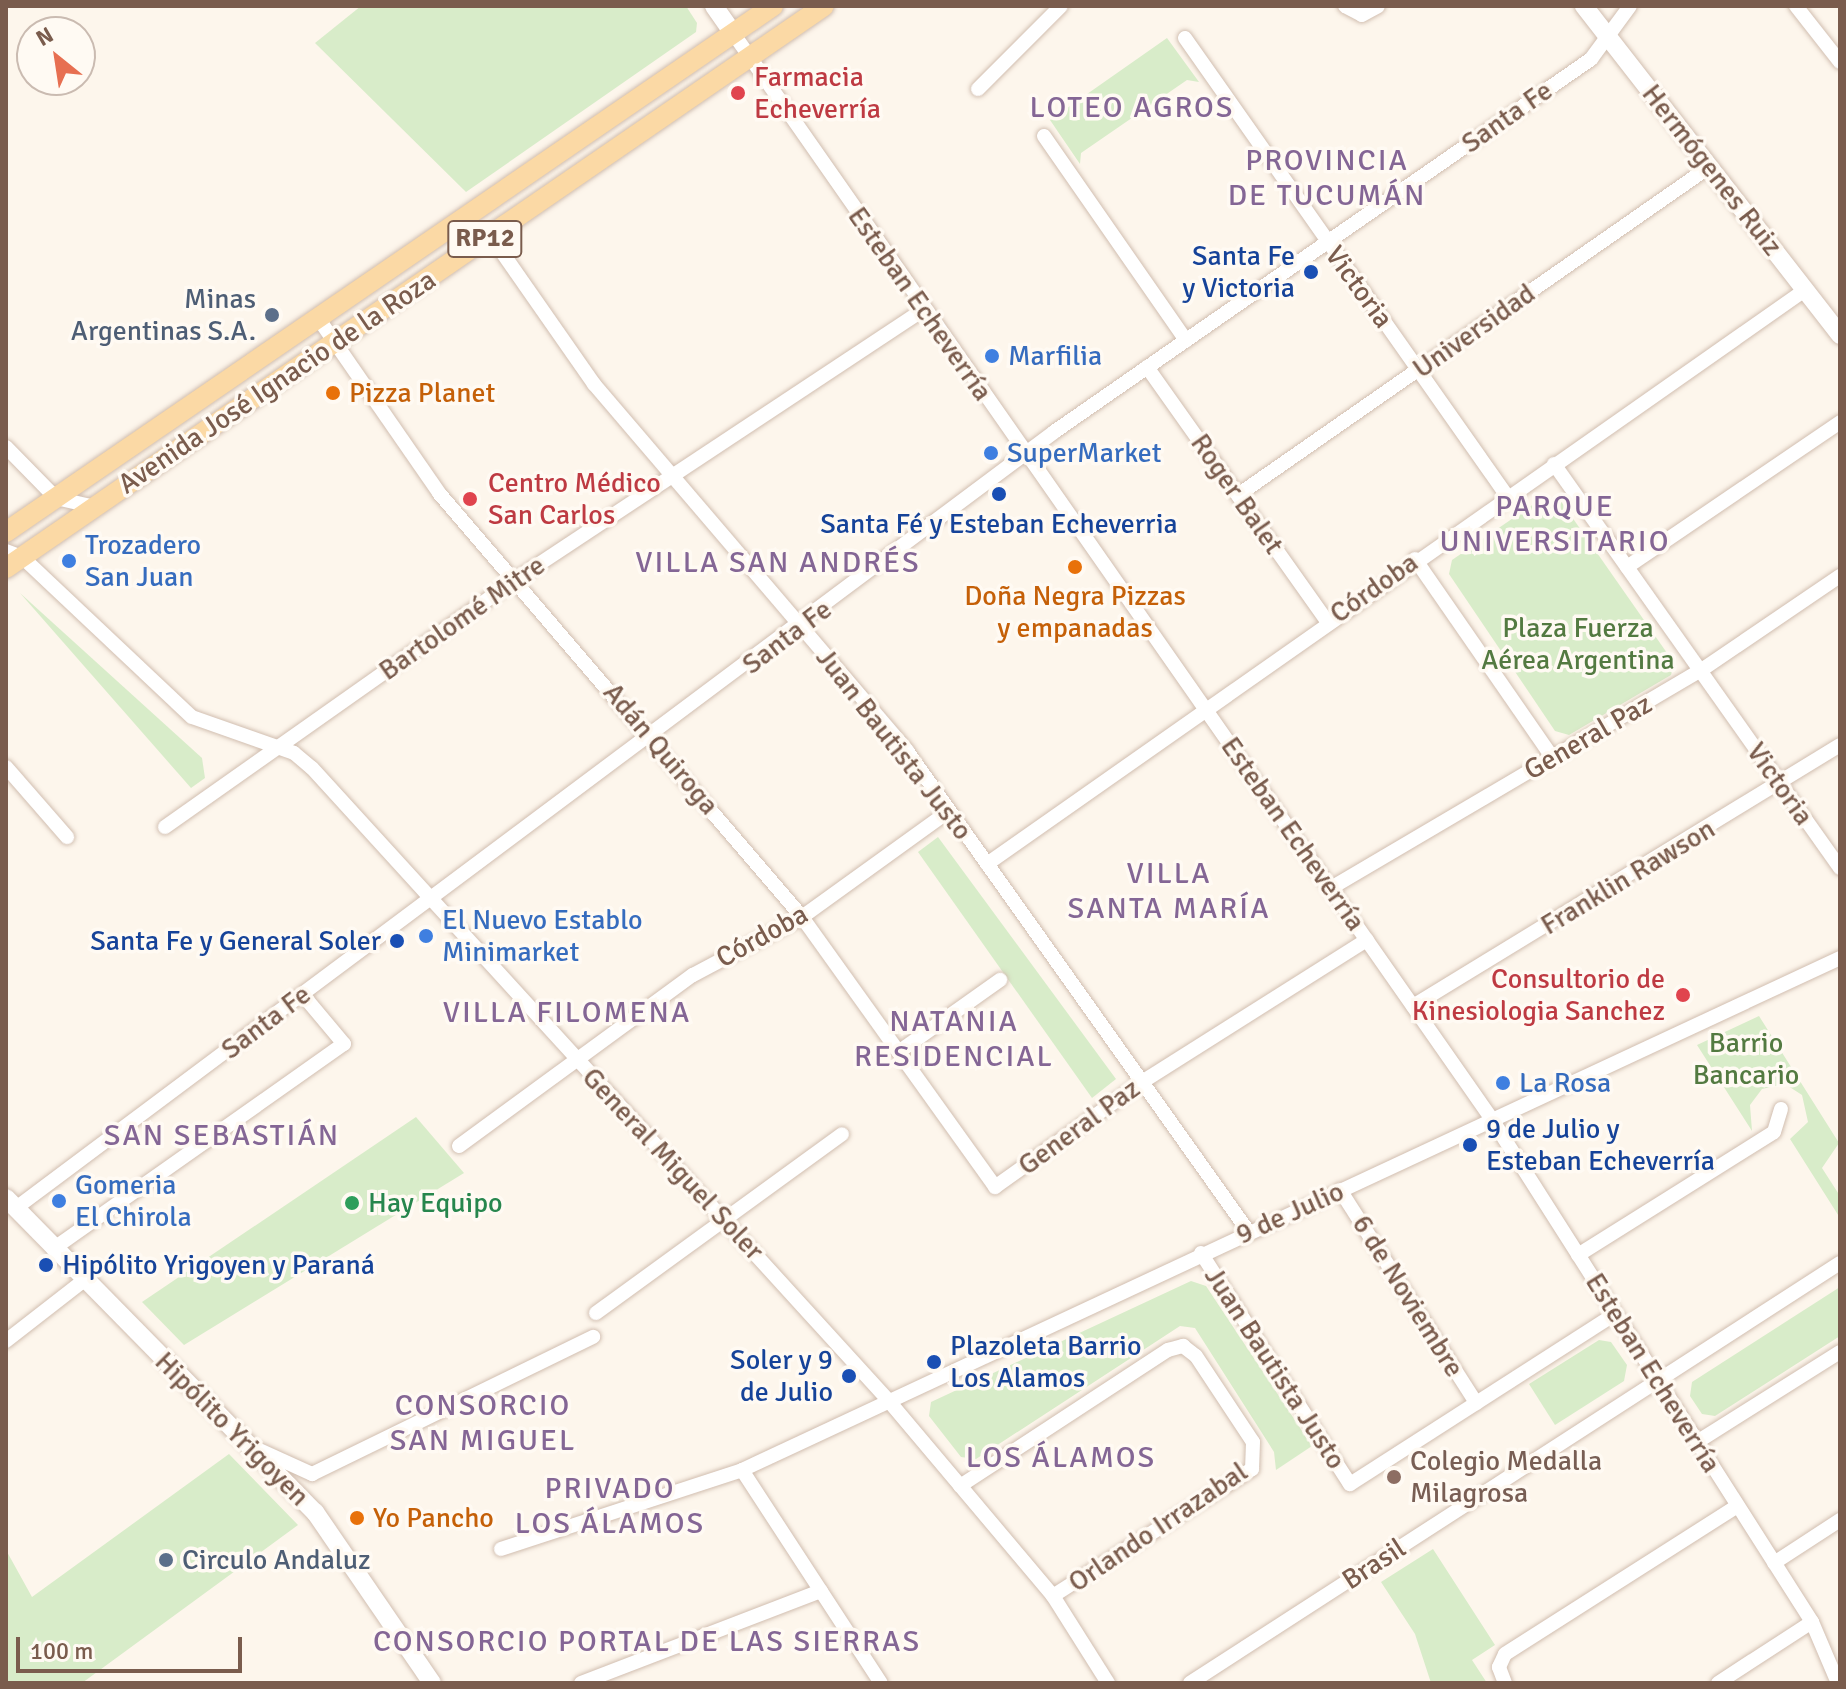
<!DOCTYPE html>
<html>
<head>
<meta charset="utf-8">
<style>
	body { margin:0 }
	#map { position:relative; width:1846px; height:1689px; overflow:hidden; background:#fdf6ec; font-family:Signika,sans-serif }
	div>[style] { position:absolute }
	.green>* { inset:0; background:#d8ecc9 }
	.roads { filter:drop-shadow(0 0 2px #d1beb0) drop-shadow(0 0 2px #d1beb0) }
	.street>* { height:14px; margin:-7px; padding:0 7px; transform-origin:7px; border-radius:7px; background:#fff }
	.secondary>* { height:18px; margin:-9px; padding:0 9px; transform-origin:9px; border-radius:9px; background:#fff }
	.primary>* { height:20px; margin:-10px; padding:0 10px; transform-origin:10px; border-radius:10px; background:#fbd9a5 }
	.dots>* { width:22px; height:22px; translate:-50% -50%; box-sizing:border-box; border:4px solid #fffaf3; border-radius:50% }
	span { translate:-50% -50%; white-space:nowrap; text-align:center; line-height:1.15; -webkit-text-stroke:7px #fffaf3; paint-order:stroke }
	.shield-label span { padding:2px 6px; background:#fffaf3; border:2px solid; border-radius:6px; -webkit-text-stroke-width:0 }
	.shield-label { font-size:26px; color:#7a5c4d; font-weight:700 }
	.health-label { font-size:28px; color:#be3a42 }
	.left { translate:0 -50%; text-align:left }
	.right { translate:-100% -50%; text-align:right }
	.street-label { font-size:28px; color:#7a5c4d }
	.transit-label { font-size:28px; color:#164399 }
	.service-label { font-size:28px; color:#4e5e75 }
	.shop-label { font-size:28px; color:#366cbe }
	.food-label { font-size:28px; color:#c56008 }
	.park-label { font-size:28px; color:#537a41 }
	.leisure-label { font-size:28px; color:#27864d }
	.education-label { font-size:28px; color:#785e54 }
	.neighbourhood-label { font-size:30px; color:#846695; letter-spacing:2px }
	.frame { position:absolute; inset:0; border:8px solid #7a5c4d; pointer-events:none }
	.north { position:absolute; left:16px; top:16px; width:80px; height:80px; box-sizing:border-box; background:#fffaf3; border:2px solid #cabbb1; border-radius:50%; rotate:330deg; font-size:22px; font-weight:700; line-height:32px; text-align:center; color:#7a5c4d }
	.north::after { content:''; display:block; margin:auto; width:28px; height:36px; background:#e76f51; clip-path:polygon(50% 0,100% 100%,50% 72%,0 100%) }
	.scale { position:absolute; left:16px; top:1637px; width:226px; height:36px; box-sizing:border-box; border:4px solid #7a5c4d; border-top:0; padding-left:10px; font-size:24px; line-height:28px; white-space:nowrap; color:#7a5c4d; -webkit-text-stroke:6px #fffaf3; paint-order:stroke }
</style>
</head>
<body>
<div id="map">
	<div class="green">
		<i style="clip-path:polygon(361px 6px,686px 6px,697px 23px,696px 32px,466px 192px,315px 43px)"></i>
		<i style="clip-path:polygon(1167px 38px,1199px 82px,1187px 80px,1081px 153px,1080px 164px,1050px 120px)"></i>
		<i style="clip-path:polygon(1544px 497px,1560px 500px,1674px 663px,1671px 675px,1569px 735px,1555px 731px,1449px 574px,1452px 560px)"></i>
		<i style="clip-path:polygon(20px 593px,202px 758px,205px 778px,191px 788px)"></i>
		<i style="clip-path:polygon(938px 837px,1116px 1079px,1092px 1098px,918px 852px)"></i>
		<i style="clip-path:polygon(1759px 1016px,1839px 1143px,1822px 1168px,1840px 1196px,1840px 1218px,1790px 1139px,1808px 1122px,1802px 1095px,1785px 1084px,1762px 1089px,1750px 1105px,1752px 1131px,1697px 1045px)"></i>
		<i style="clip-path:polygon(416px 1117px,464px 1173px,184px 1345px,142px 1302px)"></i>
		<i style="clip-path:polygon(1191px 1281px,1206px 1286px,1312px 1446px,1276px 1470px,1274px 1452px,1195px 1328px,1180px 1326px,976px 1459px,961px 1457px,929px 1416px,931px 1402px)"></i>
		<i style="clip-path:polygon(1840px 1287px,1840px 1336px,1715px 1416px,1702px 1414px,1690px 1396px,1692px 1382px)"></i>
		<i style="clip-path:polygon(1599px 1340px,1611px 1342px,1627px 1365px,1624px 1381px,1555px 1425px,1529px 1384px)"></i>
		<i style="clip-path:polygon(229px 1454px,298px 1525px,82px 1683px,6px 1683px,6px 1550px,32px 1597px)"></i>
		<i style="clip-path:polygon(1433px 1549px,1495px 1645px,1472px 1660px,1487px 1683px,1431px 1683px,1415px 1634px,1381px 1582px)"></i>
	</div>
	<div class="roads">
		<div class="street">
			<i style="left:1345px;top:6px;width:19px;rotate:28deg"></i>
			<i style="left:1362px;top:15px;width:18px;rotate:-29deg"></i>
			<i style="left:1796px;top:6px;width:71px;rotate:51.8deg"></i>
			<i style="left:733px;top:33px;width:1327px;rotate:55.06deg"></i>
			<i style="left:1493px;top:1121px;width:594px;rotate:57.51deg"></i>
			<i style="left:1812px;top:1622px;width:66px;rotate:66.9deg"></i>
			<i style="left:1185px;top:38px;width:560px;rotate:54.89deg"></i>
			<i style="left:978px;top:89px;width:117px;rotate:-45deg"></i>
			<i style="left:1044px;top:136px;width:249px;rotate:55.2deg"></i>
			<i style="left:490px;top:235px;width:182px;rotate:55.1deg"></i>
			<i style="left:594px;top:384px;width:482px;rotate:49.5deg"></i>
			<i style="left:907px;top:751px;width:589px;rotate:54.61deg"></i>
			<i style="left:318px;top:318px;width:213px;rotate:55.3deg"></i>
			<i style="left:439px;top:493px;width:558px;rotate:49.43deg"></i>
			<i style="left:802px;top:917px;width:332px;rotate:54.4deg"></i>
			<i style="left:995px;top:1187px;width:181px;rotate:-35.5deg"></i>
			<i style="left:1142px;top:1082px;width:266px;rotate:-32.3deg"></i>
			<i style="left:1147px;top:367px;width:311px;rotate:54.7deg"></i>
			<i style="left:6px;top:447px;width:71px;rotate:45.6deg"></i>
			<i style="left:56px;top:498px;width:39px;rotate:13deg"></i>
			<i style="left:1554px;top:464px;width:495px;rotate:54.7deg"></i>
			<i style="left:1238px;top:495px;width:574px;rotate:-34.85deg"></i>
			<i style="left:6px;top:551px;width:17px;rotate:21deg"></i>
			<i style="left:22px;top:557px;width:233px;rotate:43.3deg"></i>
			<i style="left:192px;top:717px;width:108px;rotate:19.4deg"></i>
			<i style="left:294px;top:753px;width:23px;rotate:40deg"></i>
			<i style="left:312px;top:768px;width:855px;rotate:47.65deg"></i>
			<i style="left:888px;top:1400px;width:256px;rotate:49.9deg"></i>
			<i style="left:1053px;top:1596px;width:103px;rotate:57.7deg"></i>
			<i style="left:1415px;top:559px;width:242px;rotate:55.3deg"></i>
			<i style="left:1627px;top:567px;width:258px;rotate:-34.2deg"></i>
			<i style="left:6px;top:767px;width:93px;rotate:48.9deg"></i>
			<i style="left:165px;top:827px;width:428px;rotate:-35.2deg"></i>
			<i style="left:515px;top:580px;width:491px;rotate:-33.5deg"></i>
			<i style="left:987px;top:864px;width:999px;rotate:-35.06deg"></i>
			<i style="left:1331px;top:888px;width:428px;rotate:-30.5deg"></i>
			<i style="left:1700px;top:671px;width:169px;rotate:-34.2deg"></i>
			<i style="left:1413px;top:1006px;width:500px;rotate:-31.43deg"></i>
			<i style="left:900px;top:1051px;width:123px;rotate:-35.4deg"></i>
			<i style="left:459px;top:1146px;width:290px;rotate:-36.2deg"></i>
			<i style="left:693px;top:975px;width:123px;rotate:-28deg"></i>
			<i style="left:802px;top:917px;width:181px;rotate:-35.8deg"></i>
			<i style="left:1340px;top:1190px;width:253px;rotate:57.4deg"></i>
			<i style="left:16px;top:1208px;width:1296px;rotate:-36.78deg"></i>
			<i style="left:1054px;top:432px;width:654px;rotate:-34.78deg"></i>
			<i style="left:1591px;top:59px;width:66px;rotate:-53.7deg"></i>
			<i style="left:53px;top:1249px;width:356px;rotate:-35.2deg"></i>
			<i style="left:344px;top:1044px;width:64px;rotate:-129.9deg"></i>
			<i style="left:1201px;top:1253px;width:275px;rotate:57.2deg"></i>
			<i style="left:1350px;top:1484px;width:315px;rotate:-32.7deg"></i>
			<i style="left:1578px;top:1255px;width:231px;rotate:-32.1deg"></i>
			<i style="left:1774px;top:1132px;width:24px;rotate:-73deg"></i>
			<i style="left:596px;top:1313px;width:304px;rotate:-36deg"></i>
			<i style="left:6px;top:1341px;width:98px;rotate:-37.9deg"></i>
			<i style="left:1697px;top:1442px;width:169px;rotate:-32.2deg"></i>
			<i style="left:255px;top:1448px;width:63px;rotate:24.5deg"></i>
			<i style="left:312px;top:1474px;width:313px;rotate:-26deg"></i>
			<i style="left:742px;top:1470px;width:254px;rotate:56.9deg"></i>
			<i style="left:960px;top:1486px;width:249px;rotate:-33.2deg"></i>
			<i style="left:1168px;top:1350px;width:16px;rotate:-15deg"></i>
			<i style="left:1183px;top:1346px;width:16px;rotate:38deg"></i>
			<i style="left:1196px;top:1356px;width:103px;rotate:56.5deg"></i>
			<i style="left:1253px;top:1442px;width:27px;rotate:92deg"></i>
			<i style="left:1252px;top:1469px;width:236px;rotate:147.5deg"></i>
			<i style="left:501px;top:1549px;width:254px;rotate:-18.1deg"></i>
			<i style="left:742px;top:1470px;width:1212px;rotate:-25deg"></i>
			<i style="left:1774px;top:1563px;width:79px;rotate:-33.1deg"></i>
			<i style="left:581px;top:1683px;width:257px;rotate:-21deg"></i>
			<i style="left:1190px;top:1683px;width:774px;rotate:-32.87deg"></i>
			<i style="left:1505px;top:1683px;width:17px;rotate:-111deg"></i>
			<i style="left:1499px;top:1667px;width:14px;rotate:-65deg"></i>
			<i style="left:1505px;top:1654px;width:275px;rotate:-32.5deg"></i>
			<i style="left:1718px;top:1683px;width:112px;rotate:-33deg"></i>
		</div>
		<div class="secondary">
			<i style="left:714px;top:6px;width:33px;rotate:55deg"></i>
			<i style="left:1584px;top:6px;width:417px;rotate:52.1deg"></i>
			<i style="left:6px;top:1198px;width:441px;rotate:45.5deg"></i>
			<i style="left:315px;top:1512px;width:207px;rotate:55.6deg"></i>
		</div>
		<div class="primary">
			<i style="left:6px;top:532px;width:930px;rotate:-34.44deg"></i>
			<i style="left:6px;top:568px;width:992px;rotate:-34.49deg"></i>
		</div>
	</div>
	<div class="dots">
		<i style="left:738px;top:93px;background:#e0444e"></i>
		<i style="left:1311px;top:272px;background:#1a4fb4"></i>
		<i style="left:272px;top:315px;background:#5c6f8a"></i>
		<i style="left:992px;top:356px;background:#3f7fe0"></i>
		<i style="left:333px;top:393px;background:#e8710a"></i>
		<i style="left:991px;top:453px;background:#3f7fe0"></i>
		<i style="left:999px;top:494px;background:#1a4fb4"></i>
		<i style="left:470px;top:499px;background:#e0444e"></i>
		<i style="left:69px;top:561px;background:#3f7fe0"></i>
		<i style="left:1075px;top:567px;background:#e8710a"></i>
		<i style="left:426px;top:936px;background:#3f7fe0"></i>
		<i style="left:397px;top:941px;background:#1a4fb4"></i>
		<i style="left:1683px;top:995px;background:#e0444e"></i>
		<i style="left:1503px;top:1083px;background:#3f7fe0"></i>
		<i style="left:1470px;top:1145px;background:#1a4fb4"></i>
		<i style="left:59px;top:1201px;background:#3f7fe0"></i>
		<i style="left:352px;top:1203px;background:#2e9e5b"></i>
		<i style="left:46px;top:1265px;background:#1a4fb4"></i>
		<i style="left:934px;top:1362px;background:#1a4fb4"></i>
		<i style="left:849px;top:1376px;background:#1a4fb4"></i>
		<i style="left:1394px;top:1477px;background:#8d6e63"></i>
		<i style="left:357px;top:1518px;background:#e8710a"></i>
		<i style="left:166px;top:1560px;background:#5c6f8a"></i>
	</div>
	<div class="shield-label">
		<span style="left:485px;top:239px">RP12</span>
	</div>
	<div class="health-label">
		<span class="left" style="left:754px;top:93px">Farmacia<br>Echeverría</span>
		<span class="left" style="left:488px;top:499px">Centro Médico<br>San Carlos</span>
		<span class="right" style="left:1665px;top:995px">Consultorio de<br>Kinesiologia Sanchez</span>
	</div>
	<div class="street-label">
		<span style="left:1507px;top:117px;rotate:-35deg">Santa Fe</span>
		<span style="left:1712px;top:170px;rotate:52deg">Hermógenes Ruiz</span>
		<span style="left:1359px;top:287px;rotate:54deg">Victoria</span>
		<span style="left:920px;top:304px;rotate:55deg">Esteban Echeverría</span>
		<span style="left:1474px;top:331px;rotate:-35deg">Universidad</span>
		<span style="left:277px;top:382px;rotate:-34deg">Avenida José Ignacio de la Roza</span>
		<span style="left:1237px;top:494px;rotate:55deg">Roger Balet</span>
		<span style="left:1374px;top:588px;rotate:-35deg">Córdoba</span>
		<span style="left:462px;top:618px;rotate:-35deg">Bartolomé Mitre</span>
		<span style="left:787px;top:637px;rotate:-37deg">Santa Fe</span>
		<span style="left:1588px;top:737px;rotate:-30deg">General Paz</span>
		<span style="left:894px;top:744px;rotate:52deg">Juan Bautista Justo</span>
		<span style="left:661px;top:749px;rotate:50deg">Adán Quiroga</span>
		<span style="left:1780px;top:784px;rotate:55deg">Victoria</span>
		<span style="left:1293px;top:834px;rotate:55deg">Esteban Echeverría</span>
		<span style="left:1628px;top:877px;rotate:-31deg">Franklin Rawson</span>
		<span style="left:762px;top:936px;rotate:-29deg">Córdoba</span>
		<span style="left:266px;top:1022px;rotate:-37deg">Santa Fe</span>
		<span style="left:1079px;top:1127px;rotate:-36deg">General Paz</span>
		<span style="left:673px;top:1164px;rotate:47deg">General Miguel Soler</span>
		<span style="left:1290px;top:1213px;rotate:-24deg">9 de Julio</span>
		<span style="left:1408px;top:1296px;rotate:58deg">6 de Noviembre</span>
		<span style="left:1275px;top:1368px;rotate:57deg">Juan Bautista Justo</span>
		<span style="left:1653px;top:1373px;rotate:58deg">Esteban Echeverría</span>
		<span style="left:232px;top:1429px;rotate:45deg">Hipólito Yrigoyen</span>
		<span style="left:1158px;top:1527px;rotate:-34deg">Orlando Irrazabal</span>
		<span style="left:1374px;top:1564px;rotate:-33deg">Brasil</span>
	</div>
	<div class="transit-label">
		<span class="right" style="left:1295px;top:272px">Santa Fe<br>y Victoria</span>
		<span style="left:999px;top:524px">Santa Fé y Esteban Echeverria</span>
		<span class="right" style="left:381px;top:941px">Santa Fe y General Soler</span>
		<span class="left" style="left:1486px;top:1145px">9 de Julio y<br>Esteban Echeverría</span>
		<span class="left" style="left:62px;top:1265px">Hipólito Yrigoyen y Paraná</span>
		<span class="left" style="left:950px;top:1362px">Plazoleta Barrio<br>Los Alamos</span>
		<span class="right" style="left:833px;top:1376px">Soler y 9<br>de Julio</span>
	</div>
	<div class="service-label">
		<span class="right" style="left:256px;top:315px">Minas<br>Argentinas S.A.</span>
		<span class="left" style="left:182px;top:1560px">Circulo Andaluz</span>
	</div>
	<div class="shop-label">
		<span class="left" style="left:1008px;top:356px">Marfilia</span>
		<span class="left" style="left:1007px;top:453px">SuperMarket</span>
		<span class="left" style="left:85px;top:561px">Trozadero<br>San Juan</span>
		<span class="left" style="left:442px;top:936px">El Nuevo Establo<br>Minimarket</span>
		<span class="left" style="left:1519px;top:1083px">La Rosa</span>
		<span class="left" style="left:75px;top:1201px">Gomeria<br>El Chirola</span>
	</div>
	<div class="food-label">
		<span class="left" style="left:349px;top:393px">Pizza Planet</span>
		<span style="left:1075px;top:612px">Doña Negra Pizzas<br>y empanadas</span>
		<span class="left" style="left:373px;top:1518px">Yo Pancho</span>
	</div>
	<div class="park-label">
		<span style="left:1578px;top:644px">Plaza Fuerza<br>Aérea Argentina</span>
		<span style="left:1746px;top:1059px">Barrio<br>Bancario</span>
	</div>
	<div class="leisure-label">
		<span class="left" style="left:368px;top:1203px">Hay Equipo</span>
	</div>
	<div class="education-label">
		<span class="left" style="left:1410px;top:1477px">Colegio Medalla<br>Milagrosa</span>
	</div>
	<div class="neighbourhood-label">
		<span style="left:1132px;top:108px">LOTEO AGROS</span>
		<span style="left:1327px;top:178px">PROVINCIA<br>DE TUCUMÁN</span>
		<span style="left:1555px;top:524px">PARQUE<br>UNIVERSITARIO</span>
		<span style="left:778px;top:563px">VILLA SAN ANDRÉS</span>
		<span style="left:1169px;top:891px">VILLA<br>SANTA MARÍA</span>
		<span style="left:567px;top:1013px">VILLA FILOMENA</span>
		<span style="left:954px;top:1039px">NATANIA<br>RESIDENCIAL</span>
		<span style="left:222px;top:1136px">SAN SEBASTIÁN</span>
		<span style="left:483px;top:1423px">CONSORCIO<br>SAN MIGUEL</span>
		<span style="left:1061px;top:1458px">LOS ÁLAMOS</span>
		<span style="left:610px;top:1506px">PRIVADO<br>LOS ÁLAMOS</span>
		<span style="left:647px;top:1642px">CONSORCIO PORTAL DE LAS SIERRAS</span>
	</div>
	<div class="frame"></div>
	<div class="north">N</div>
	<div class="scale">100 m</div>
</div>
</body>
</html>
